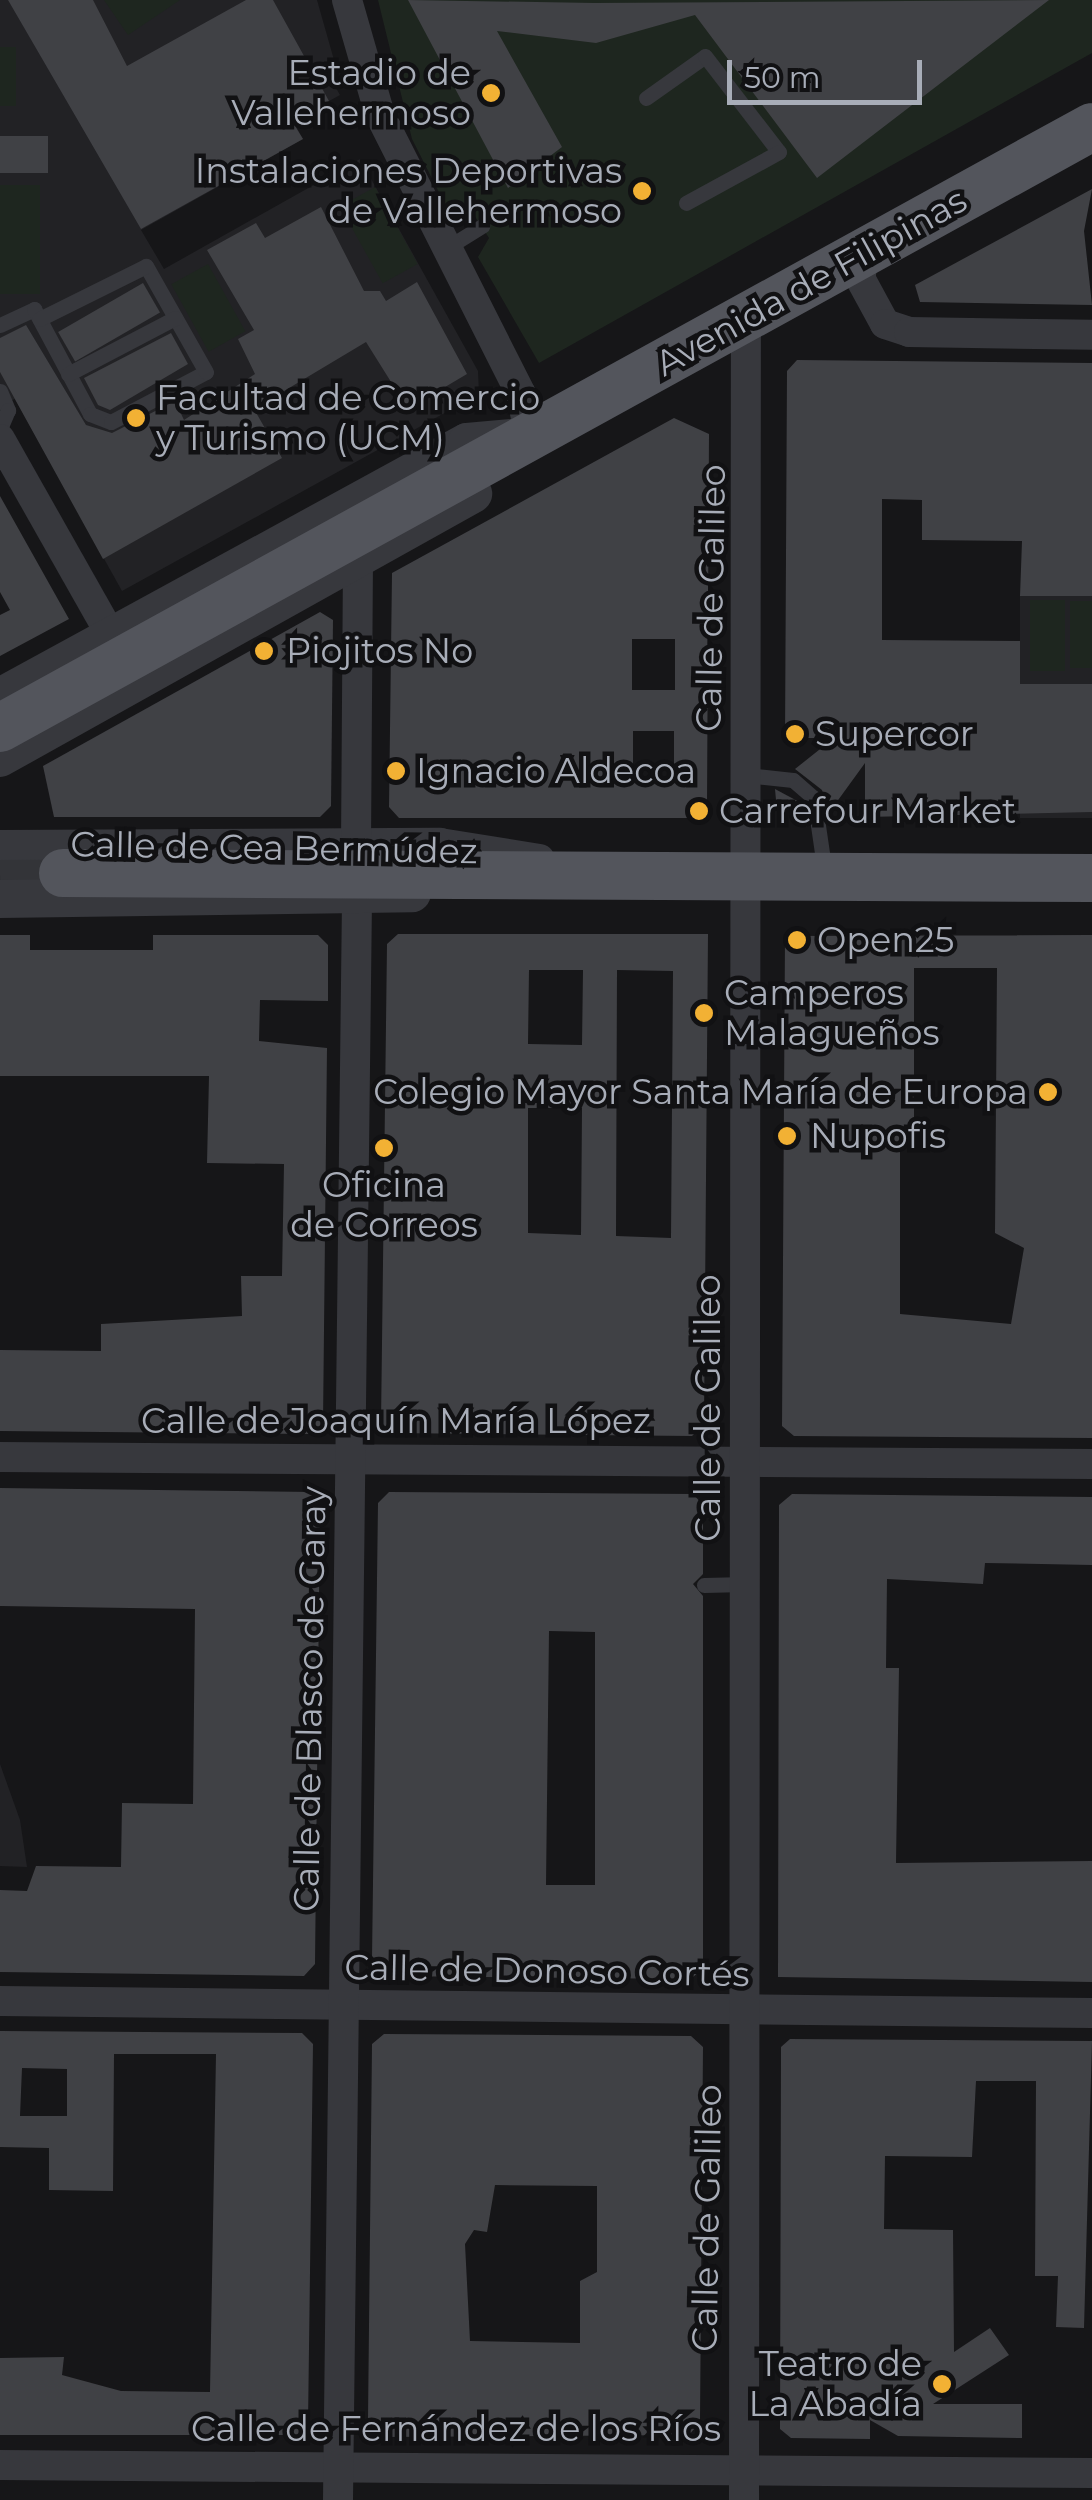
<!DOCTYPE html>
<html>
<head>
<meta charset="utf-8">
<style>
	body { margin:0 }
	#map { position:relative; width:1092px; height:2500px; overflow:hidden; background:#161618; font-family:Montserrat,sans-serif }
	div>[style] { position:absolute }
	.built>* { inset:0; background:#222225; transform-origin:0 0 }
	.green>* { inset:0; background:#1e261f; transform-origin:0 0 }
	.building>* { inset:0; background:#404145; transform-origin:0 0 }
	.primary-tunnel>* { height:48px; margin-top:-24px; transform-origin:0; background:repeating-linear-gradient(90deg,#333438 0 48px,transparent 0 72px) }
	.service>* { height:15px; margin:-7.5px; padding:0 7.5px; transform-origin:7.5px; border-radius:7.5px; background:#37383d }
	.minor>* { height:30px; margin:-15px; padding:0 15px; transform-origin:15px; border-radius:15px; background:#37383d }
	.tertiary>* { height:38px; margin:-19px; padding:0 19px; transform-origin:19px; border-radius:19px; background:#37383d }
	.primary>* { height:48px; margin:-24px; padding:0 24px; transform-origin:24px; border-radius:24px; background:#53555c }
	.dots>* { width:28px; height:28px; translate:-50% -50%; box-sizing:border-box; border:5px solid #111113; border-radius:50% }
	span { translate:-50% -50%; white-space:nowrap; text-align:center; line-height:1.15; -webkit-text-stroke:9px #111113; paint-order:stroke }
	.poi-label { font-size:35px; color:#a8adb8 }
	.right { translate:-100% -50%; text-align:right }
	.left { translate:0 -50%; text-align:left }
	.street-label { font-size:35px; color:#a8adb8 }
	.scale { position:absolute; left:727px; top:60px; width:195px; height:45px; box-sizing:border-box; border:5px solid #a8adb8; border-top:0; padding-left:12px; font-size:30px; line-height:35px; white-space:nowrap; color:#a8adb8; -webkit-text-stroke:8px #111113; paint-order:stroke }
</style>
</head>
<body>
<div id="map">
	<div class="built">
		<i style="clip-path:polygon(0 0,317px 0,334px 60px,323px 65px,340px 95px,293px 121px,303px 139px,141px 230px,164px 269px,360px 159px,478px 371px,479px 394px,122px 591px,15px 399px,0 405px)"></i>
		<i style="left:1020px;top:596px;width:72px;height:222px"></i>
		<i style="clip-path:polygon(0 1764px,20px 1820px,27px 1867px,0 1866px)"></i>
	</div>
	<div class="green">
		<i style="clip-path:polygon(104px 0,180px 0,128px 35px)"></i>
		<i style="clip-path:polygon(378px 0,1092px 0,1092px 53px,539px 363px,478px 257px,489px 238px,474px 215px,454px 222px,412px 139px)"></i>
		<i style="left:0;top:47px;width:16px;height:59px"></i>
		<i style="left:0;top:185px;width:40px;height:109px"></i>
		<i style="left:375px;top:187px;width:88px;height:40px;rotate:61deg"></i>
		<i style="left:208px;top:264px;width:77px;height:42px;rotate:61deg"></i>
		<i style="left:1030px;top:600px;width:35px;height:71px"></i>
		<i style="left:1070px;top:601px;width:22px;height:67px"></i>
	</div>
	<div class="building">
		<i style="clip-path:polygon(8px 0,93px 0,127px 66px,246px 0,273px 0,329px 101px,292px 121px,303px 139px,141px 229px)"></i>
		<i style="clip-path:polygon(408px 0,594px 3px,1049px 0,817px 178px,695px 15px,596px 43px,497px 31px,562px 147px,508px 188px)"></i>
		<i style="left:0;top:136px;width:48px;height:37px"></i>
		<i style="clip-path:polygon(1092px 189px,1084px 231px,1092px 305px,920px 302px,915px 285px)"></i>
		<i style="clip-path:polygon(321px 207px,364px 291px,380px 291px,386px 301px,417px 282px,467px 374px,408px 409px,366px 342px,254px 409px,282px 458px,103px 559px,0 372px,0 338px,26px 325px,86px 425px,112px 433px,175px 401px,184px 420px,255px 374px,238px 339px,254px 330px,207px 250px,256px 223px,265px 238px)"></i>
		<i style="left:143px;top:283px;width:34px;height:98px;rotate:60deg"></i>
		<i style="clip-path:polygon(171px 333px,188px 364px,110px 410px,98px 405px,84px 378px)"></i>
		<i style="clip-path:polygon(797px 360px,1092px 363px,1092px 596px,1020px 596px,1022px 541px,922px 540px,922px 500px,882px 499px,882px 640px,1020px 641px,1020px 684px,1092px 684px,1092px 812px,865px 817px,865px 763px,828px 814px,822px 790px,795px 769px,834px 738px,785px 738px,787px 371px)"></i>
		<i style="clip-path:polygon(evenodd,674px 418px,709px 434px,707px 808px,696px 818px,399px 818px,389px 807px,392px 573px,674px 418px,632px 639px,675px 639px,675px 690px,632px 690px,632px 639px,674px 418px,633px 731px,674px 731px,674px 782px,633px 781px,633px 731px)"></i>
		<i style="clip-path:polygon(0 496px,69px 619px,0 656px,0 615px,10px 610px,0 592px)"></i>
		<i style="clip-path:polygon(320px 612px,333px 620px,331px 806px,320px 817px,54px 817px,43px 766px)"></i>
		<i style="clip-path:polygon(775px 789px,803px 804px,807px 827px,776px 800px)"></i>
		<i style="clip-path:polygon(evenodd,398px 934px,708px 934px,704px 1424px,692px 1436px,392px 1433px,381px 1422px,387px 944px,398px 934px,529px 970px,583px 970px,582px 1045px,528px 1044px,529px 970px,398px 934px,617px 970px,673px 971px,671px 1238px,616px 1236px,617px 970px,398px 934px,528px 1108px,582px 1108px,581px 1235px,528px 1233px,528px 1108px)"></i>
		<i style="clip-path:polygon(0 935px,30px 935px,30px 950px,153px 950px,153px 935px,318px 935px,328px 945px,328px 1001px,260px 1000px,259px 1041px,327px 1048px,323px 1424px,311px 1434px,0 1431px,0 1350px,101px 1351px,101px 1324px,242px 1316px,241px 1276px,282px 1276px,284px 1164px,207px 1163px,209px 1076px,0 1076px)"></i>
		<i style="clip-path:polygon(evenodd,1092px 935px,1092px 1438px,794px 1436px,782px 1426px,785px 936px,1092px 935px,914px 968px,997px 968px,995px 1233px,1024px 1248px,1011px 1324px,900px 1314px,900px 1130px,914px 1131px,914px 968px)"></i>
		<i style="clip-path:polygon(0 1488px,312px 1492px,320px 1506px,315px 1964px,304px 1976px,0 1972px,0 1890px,27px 1891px,36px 1866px,121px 1867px,122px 1803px,193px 1804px,195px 1609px,0 1606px)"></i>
		<i style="clip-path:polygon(evenodd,389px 1492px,693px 1494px,703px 1505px,703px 1574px,693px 1584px,703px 1596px,703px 1968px,691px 1979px,388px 1976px,372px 1959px,378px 1503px,389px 1492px,549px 1631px,595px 1632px,595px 1885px,546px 1885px,549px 1631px)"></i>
		<i style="clip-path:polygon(792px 1494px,1092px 1497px,1092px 1565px,985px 1563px,983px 1584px,887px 1579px,886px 1668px,899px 1668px,896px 1863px,1092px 1861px,1092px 1982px,778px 1977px,779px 1505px)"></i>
		<i style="clip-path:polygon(evenodd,0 2031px,302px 2033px,313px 2044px,308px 2424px,298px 2435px,0 2435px,0 2358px,64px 2357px,62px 2375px,121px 2391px,210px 2392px,216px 2054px,114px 2054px,113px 2191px,49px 2190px,49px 2148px,0 2147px,0 2031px,22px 2068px,67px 2069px,67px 2116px,20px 2116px,22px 2068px)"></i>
		<i style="clip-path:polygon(evenodd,384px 2034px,691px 2036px,703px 2047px,700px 2422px,689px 2435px,384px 2437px,368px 2419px,372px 2044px,384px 2034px,495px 2185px,597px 2186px,597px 2272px,580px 2281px,580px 2343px,470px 2341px,465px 2244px,474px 2230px,487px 2232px,495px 2185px)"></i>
		<i style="clip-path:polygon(790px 2039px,1092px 2041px,1084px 2328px,1056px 2327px,1058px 2276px,1035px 2276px,1036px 2081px,976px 2081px,972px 2157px,885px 2156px,884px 2229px,953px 2230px,954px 2352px,990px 2328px,1009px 2355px,933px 2404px,1022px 2404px,1022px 2438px,898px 2436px,870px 2420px,870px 2439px,791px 2438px,780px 2429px,781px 2047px)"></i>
	</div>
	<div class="primary-tunnel">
		<i style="left:0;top:874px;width:63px;rotate:-0.9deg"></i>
	</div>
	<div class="service">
		<i style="left:646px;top:98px;width:72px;rotate:-35.4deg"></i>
		<i style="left:705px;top:56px;width:121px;rotate:52.4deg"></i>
		<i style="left:779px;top:152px;width:106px;rotate:151.3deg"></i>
		<i style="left:445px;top:249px;width:44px;rotate:-31.9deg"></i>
		<i style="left:0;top:325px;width:38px;rotate:-25deg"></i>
		<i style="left:34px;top:309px;width:119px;rotate:61.9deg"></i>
		<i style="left:90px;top:414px;width:22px;rotate:21deg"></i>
		<i style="left:111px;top:422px;width:107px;rotate:-27.8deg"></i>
		<i style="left:206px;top:372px;width:122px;rotate:-119.5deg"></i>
		<i style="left:146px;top:266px;width:119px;rotate:153.6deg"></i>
		<i style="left:68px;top:374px;width:121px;rotate:-27.6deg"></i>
		<i style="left:0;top:391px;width:21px;rotate:67deg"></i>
		<i style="left:8px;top:410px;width:21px;rotate:113deg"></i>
		<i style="left:746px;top:775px;width:47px;rotate:6.1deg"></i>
		<i style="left:793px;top:780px;width:28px;rotate:41deg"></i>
		<i style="left:814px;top:798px;width:76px;rotate:81.7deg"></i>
		<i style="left:704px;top:1585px;width:41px;rotate:-1.4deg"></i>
	</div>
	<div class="minor">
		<i style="left:347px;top:0;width:120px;rotate:74deg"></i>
		<i style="left:380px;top:115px;width:313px;rotate:63.2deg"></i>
		<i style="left:521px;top:394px;width:44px;rotate:78.2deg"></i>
		<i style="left:865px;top:251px;width:27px;rotate:100deg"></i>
		<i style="left:860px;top:278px;width:52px;rotate:61.5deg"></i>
		<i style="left:885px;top:324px;width:25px;rotate:18deg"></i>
		<i style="left:909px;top:332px;width:183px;rotate:0.9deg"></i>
		<i style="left:0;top:439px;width:225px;rotate:60.5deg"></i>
		<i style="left:0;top:845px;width:440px;rotate:-0.3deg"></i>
		<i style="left:440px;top:843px;width:101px;rotate:9.1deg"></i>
		<i style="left:356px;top:845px;width:285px;rotate:-89.6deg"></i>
		<i style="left:0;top:1457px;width:1092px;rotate:0.37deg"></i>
		<i style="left:0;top:2001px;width:1092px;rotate:0.63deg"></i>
		<i style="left:0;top:2465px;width:1092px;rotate:0.42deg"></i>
		<i style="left:338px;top:2500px;width:1601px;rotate:-89.32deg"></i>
		<i style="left:744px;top:2500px;width:2183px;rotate:-89.95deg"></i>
	</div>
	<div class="tertiary">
		<i style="left:0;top:697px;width:532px;rotate:-28.64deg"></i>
		<i style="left:467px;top:442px;width:56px;rotate:-5.1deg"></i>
		<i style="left:0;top:758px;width:542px;rotate:-29.17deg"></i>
		<i style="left:0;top:899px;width:412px;rotate:-0.8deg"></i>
	</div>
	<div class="primary">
		<i style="left:0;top:728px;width:1246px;rotate:-28.83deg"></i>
		<i style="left:63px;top:873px;width:1029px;rotate:0.28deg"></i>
	</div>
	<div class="dots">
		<i style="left:491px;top:93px;background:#f2b134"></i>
		<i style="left:642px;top:191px;background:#f2b134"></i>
		<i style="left:136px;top:418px;background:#f2b134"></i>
		<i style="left:264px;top:651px;background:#f2b134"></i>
		<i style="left:795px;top:734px;background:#f2b134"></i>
		<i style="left:396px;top:771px;background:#f2b134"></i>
		<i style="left:699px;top:811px;background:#f2b134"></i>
		<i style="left:797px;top:940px;background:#f2b134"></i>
		<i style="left:704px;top:1013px;background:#f2b134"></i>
		<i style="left:1048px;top:1092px;background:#f2b134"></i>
		<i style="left:787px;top:1136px;background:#f2b134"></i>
		<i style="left:384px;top:1148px;background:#f2b134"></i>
		<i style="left:942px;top:2384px;background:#f2b134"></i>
	</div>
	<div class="poi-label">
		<span class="right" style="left:471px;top:93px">Estadio de<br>Vallehermoso</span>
		<span class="right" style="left:622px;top:191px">Instalaciones Deportivas<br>de Vallehermoso</span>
		<span class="left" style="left:156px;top:418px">Facultad de Comercio<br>y Turismo (UCM)</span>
		<span class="left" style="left:286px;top:651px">Piojitos No</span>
		<span class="left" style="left:815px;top:734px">Supercor</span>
		<span class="left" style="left:416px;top:771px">Ignacio Aldecoa</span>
		<span class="left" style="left:719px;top:811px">Carrefour Market</span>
		<span class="left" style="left:817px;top:940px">Open25</span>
		<span class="left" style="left:724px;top:1013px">Camperos<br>Malagueños</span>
		<span class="right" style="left:1028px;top:1092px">Colegio Mayor Santa María de Europa</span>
		<span class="left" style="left:810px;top:1136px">Nupofis</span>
		<span style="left:384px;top:1205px">Oficina<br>de Correos</span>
		<span class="right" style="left:922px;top:2384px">Teatro de<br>La Abadía</span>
	</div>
	<div class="street-label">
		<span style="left:811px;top:282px;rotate:-29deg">Avenida de Filipinas</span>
		<span style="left:711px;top:598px;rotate:-89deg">Calle de Galileo</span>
		<span style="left:274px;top:848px;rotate:1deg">Calle de Cea Bermúdez</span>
		<span style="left:708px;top:1408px;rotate:-90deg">Calle de Galileo</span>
		<span style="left:396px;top:1421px">Calle de Joaquín María López</span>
		<span style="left:310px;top:1699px;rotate:-89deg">Calle de Blasco de Garay</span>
		<span style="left:547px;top:1971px;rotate:1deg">Calle de Donoso Cortés</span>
		<span style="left:707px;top:2218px;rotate:-89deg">Calle de Galileo</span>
		<span style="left:456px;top:2429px">Calle de Fernández de los Ríos</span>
	</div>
	<div class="scale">50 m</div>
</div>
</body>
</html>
